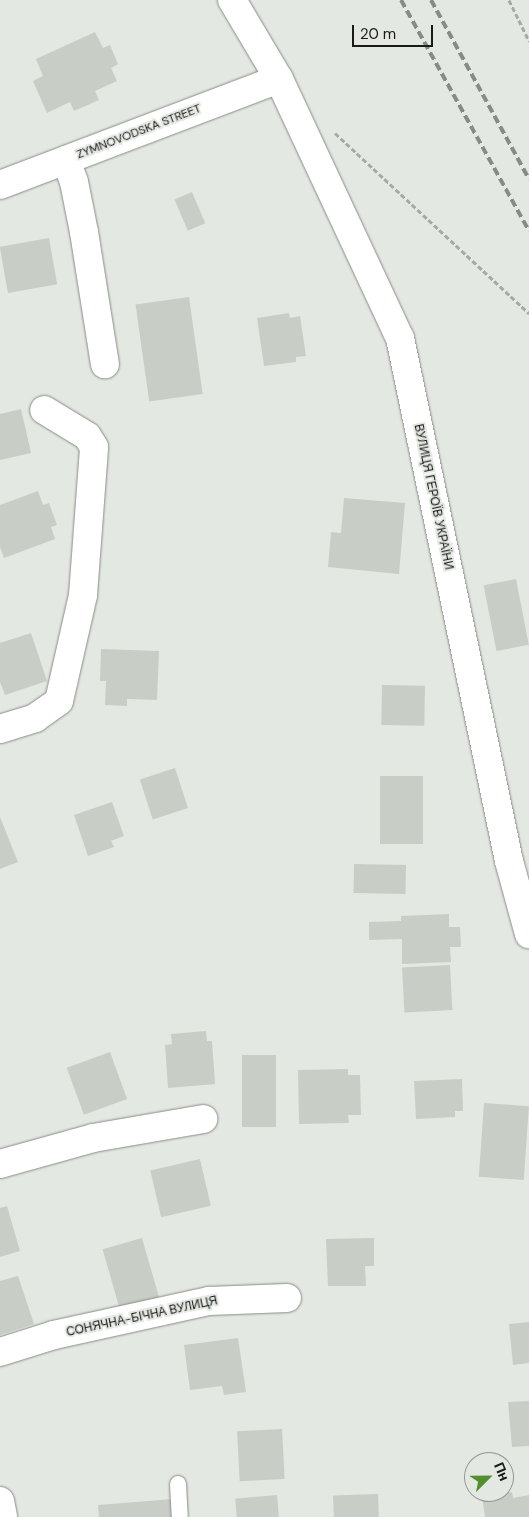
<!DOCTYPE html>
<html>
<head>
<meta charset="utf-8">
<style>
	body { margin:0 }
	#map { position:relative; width:529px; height:1517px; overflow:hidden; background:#e4e8e2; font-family:"DM Sans",sans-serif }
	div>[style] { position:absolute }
	.building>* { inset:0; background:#c8cdc6; transform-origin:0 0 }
	.path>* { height:3px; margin-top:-1.5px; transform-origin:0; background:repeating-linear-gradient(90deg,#a6aaa5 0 5px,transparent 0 7.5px) }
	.roads { filter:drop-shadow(0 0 1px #888c87) drop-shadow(0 0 1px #888c87) }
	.service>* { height:16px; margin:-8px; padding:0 8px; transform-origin:8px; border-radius:8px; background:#fff }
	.minor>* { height:28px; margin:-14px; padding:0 14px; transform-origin:14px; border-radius:14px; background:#fff }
	.tertiary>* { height:28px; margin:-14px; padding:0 14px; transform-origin:14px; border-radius:14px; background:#fff }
	.rail>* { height:4px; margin-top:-2px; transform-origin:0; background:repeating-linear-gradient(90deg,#878a86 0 8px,transparent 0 12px) }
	span { translate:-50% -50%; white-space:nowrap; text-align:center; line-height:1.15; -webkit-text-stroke:4px #e4e8e2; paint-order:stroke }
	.street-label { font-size:12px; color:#1a1b19 }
	.north { position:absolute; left:464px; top:1452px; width:50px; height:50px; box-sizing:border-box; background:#e4e8e2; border:1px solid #939692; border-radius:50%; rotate:67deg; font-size:14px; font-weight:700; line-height:20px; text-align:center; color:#1a1b19 }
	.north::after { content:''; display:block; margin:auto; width:18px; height:22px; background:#528f2f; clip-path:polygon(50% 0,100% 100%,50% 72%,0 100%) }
	.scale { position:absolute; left:352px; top:25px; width:81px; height:22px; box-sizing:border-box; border:2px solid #1a1b19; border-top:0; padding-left:6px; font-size:15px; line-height:18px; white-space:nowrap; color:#1a1b19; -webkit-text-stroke:4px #e4e8e2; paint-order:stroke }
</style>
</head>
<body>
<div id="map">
	<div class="building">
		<i style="clip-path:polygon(95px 32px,103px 48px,110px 45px,118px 64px,111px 68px,117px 81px,95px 91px,99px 100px,74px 111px,70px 102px,47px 113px,33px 81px,43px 76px,36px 59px)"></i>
		<i style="left:192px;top:192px;width:34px;height:19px;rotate:67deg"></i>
		<i style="left:49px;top:238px;width:47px;height:50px;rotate:80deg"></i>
		<i style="left:189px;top:297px;width:98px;height:54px;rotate:82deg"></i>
		<i style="clip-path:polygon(289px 313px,290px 318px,300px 316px,306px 356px,296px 357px,296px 362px,264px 366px,257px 318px)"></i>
		<i style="clip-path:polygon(21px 409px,31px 453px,0 460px,0 414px)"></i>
		<i style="clip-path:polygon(38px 491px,43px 505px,49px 503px,57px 525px,51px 527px,55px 539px,4px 558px,0 547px,0 505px)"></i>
		<i style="clip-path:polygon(344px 498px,405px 503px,399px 574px,328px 567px,331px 532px,341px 533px)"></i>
		<i style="left:516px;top:579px;width:67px;height:33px;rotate:79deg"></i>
		<i style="clip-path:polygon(31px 633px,47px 681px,5px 695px,0 682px,0 643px)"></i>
		<i style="clip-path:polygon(101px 649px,159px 651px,157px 700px,127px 699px,127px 706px,105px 705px,106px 681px,100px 681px)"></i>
		<i style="left:382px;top:685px;width:43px;height:40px;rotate:1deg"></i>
		<i style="left:175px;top:768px;width:42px;height:37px;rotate:72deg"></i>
		<i style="left:380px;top:776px;width:43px;height:68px"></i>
		<i style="clip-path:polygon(112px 802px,124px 836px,111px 841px,114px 847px,88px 856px,74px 815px)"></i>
		<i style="clip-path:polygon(0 817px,18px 862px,0 869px)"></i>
		<i style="left:354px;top:864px;width:52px;height:29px;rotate:1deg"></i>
		<i style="clip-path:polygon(449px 914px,449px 927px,460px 927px,461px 947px,450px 947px,451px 962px,402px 964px,402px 939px,369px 940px,369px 922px,401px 921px,401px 916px)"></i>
		<i style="left:450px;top:965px;width:45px;height:48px;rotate:87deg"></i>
		<i style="clip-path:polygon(206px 1031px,207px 1041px,212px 1041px,215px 1084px,168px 1088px,165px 1045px,172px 1044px,171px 1034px)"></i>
		<i style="left:110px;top:1052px;width:50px;height:46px;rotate:70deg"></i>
		<i style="left:242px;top:1055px;width:34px;height:72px"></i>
		<i style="clip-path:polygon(348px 1069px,348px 1075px,360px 1075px,361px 1115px,348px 1115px,349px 1123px,299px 1124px,298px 1070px)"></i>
		<i style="clip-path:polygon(462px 1079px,463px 1111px,455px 1111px,455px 1117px,416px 1119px,414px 1081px)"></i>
		<i style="left:484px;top:1103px;width:45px;height:74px;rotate:4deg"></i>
		<i style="left:200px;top:1159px;width:48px;height:51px;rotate:77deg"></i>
		<i style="clip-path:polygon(7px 1206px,20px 1251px,0 1257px,0 1208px)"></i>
		<i style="left:142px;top:1238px;width:63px;height:41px;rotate:74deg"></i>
		<i style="clip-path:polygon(374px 1238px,374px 1266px,365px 1266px,366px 1286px,328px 1286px,326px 1239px)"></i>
		<i style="clip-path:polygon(18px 1276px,34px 1324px,0 1335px,0 1281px)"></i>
		<i style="clip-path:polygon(529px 1322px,529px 1363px,513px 1365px,509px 1324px)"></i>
		<i style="clip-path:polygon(238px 1338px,246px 1392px,224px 1395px,222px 1386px,190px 1390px,184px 1345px)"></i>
		<i style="clip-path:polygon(529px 1401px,529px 1446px,512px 1447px,508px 1402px)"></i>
		<i style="left:282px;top:1429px;width:50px;height:45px;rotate:87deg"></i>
		<i style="clip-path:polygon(512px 1492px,513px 1498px,529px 1495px,529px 1517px,485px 1517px,482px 1496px)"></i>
		<i style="left:378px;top:1494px;width:23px;height:45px;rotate:88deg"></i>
		<i style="left:277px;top:1495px;width:22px;height:42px;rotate:85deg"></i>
		<i style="clip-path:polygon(173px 1499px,174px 1517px,99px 1517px,98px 1505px)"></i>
	</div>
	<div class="path">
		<i style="left:509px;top:0;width:46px;rotate:64deg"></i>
		<i style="left:335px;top:133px;width:265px;rotate:42.9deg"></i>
	</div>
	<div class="roads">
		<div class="service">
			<i style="left:178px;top:1484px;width:33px;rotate:87deg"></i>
		</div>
		<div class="minor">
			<i style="left:66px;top:160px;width:23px;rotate:70deg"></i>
			<i style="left:74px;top:182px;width:51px;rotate:78.7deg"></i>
			<i style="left:84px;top:232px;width:134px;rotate:81deg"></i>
			<i style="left:0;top:729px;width:37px;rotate:-17deg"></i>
			<i style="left:35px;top:718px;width:29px;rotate:-35deg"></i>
			<i style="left:59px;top:701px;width:109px;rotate:-77.2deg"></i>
			<i style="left:83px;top:595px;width:148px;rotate:-85.7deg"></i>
			<i style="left:94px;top:447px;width:13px;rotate:-122deg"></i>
			<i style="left:87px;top:436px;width:50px;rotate:-148.8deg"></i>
			<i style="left:0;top:1164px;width:97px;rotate:-15.6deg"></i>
			<i style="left:93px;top:1138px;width:112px;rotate:-9.8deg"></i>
			<i style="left:0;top:1352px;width:57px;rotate:-17.5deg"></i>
			<i style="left:54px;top:1335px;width:159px;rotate:-12.4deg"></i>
			<i style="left:209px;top:1301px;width:78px;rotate:-2.2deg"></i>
			<i style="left:0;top:1501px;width:16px;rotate:79deg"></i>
		</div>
		<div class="tertiary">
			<i style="left:232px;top:0;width:92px;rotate:59.3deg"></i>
			<i style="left:279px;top:79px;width:286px;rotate:65deg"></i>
			<i style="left:400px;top:338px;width:534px;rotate:78.23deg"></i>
			<i style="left:509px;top:861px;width:76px;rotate:74.7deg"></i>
			<i style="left:0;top:185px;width:298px;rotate:-20.8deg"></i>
		</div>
	</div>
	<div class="rail">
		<i style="left:401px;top:0;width:264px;rotate:61deg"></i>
		<i style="left:431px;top:0;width:204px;rotate:61.3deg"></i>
	</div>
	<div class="street-label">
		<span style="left:139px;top:132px;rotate:-21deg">ZYMNOVODSKA STREET</span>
		<span style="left:433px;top:497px;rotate:78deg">ВУЛИЦЯ ГЕРОЇВ УКРАЇНИ</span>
		<span style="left:142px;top:1317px;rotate:-12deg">СОНЯЧНА-БІЧНА ВУЛИЦЯ</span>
	</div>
	<div class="north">Пн</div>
	<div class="scale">20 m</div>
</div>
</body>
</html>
